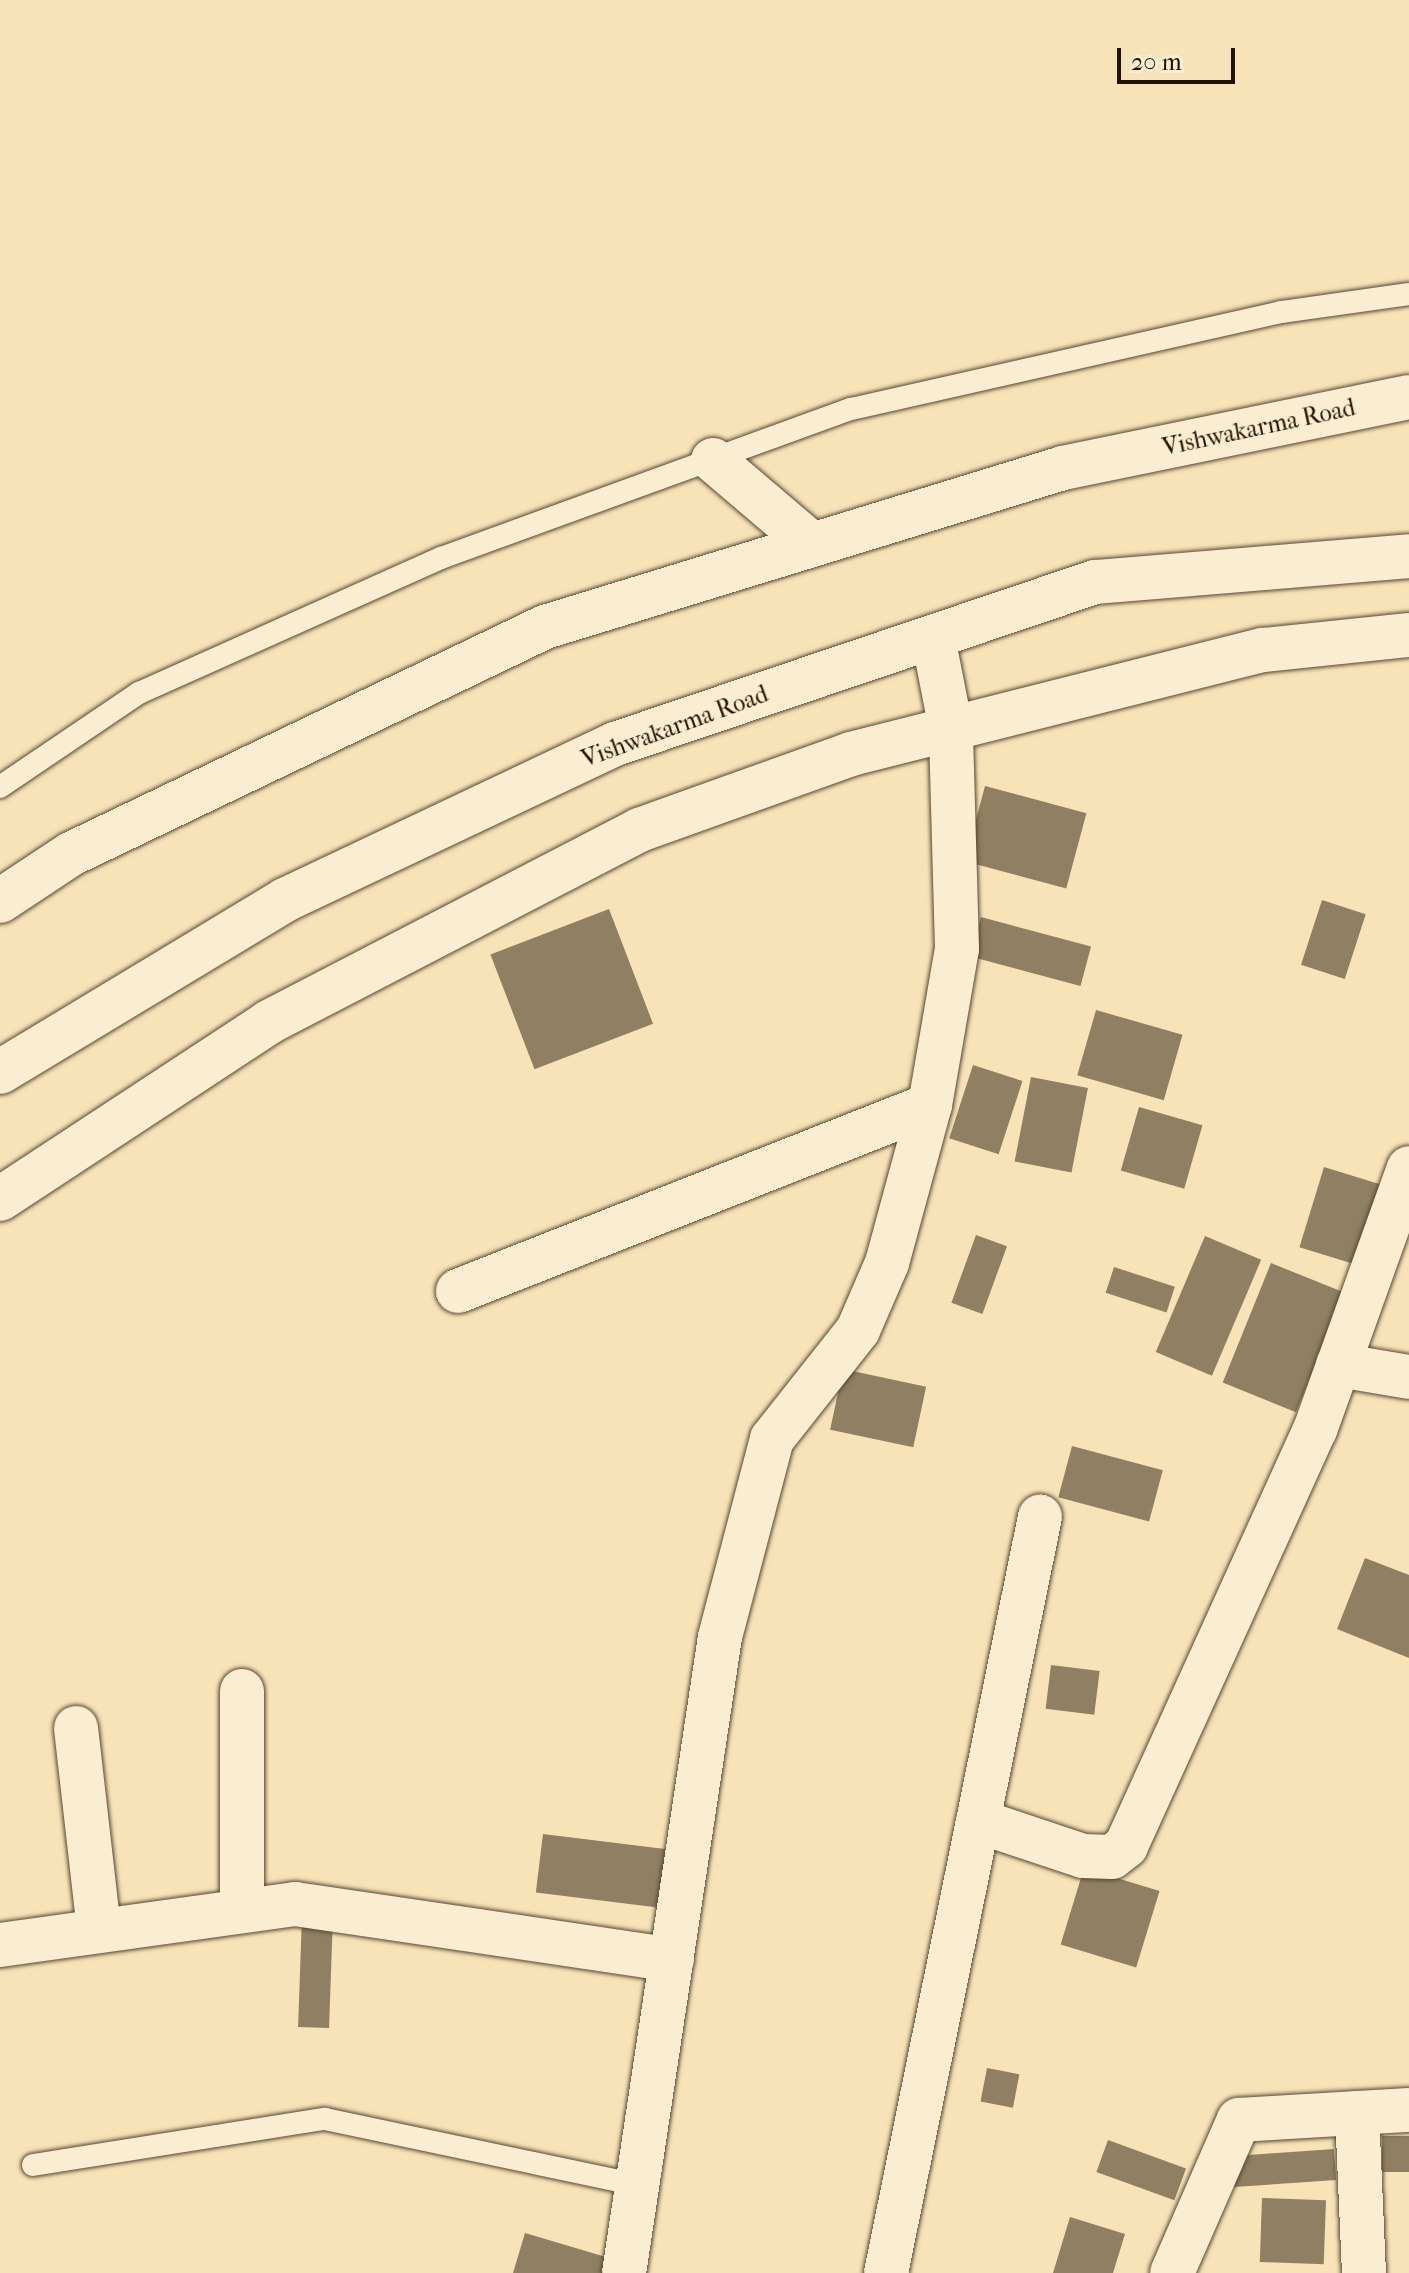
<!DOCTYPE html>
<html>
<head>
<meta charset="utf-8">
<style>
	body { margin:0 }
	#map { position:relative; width:1409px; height:2273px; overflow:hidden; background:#f8e3b9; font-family:"IM FELL French Canon",serif }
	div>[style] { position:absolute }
	.building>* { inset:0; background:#907f63; transform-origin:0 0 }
	.roads { filter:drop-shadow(0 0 2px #564732) drop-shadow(0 0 2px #564732) }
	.service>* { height:22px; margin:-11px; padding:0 11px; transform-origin:11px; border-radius:11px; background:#faedd2 }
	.minor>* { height:44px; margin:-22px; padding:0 22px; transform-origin:22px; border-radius:22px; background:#faedd2 }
	.secondary>* { height:44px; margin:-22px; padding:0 22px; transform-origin:22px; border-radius:22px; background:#faedd2 }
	span { translate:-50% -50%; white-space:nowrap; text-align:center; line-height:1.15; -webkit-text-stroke:8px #faedd2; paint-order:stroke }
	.street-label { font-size:24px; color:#201305 }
	.scale { position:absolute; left:1117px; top:48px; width:118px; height:36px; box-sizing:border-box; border:4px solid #201305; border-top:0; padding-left:10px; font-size:24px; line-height:28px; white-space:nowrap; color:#201305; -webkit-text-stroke:6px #faedd2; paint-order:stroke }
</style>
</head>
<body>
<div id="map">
	<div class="building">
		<i style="left:985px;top:786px;width:105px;height:78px;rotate:15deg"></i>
		<i style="left:1322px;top:900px;width:46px;height:68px;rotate:18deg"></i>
		<i style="left:609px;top:909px;width:123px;height:127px;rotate:69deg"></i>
		<i style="left:981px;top:917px;width:114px;height:41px;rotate:15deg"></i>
		<i style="left:1096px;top:1010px;width:90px;height:68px;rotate:16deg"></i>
		<i style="left:973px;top:1065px;width:52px;height:77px;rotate:18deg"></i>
		<i style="left:1031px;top:1077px;width:58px;height:86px;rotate:11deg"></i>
		<i style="left:1139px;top:1107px;width:66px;height:66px;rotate:16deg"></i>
		<i style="left:1324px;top:1167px;width:68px;height:84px;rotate:17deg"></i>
		<i style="left:976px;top:1235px;width:33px;height:72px;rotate:20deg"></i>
		<i style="left:1205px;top:1236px;width:61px;height:126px;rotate:23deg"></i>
		<i style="left:1271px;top:1263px;width:79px;height:129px;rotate:22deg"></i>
		<i style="left:1114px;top:1267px;width:64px;height:27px;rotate:18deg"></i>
		<i style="left:843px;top:1369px;width:85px;height:62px;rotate:12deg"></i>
		<i style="left:1072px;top:1446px;width:94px;height:53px;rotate:15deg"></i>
		<i style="clip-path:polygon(1365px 1558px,1409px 1575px,1409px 1658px,1337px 1629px)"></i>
		<i style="left:1051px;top:1665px;width:49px;height:44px;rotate:7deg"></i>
		<i style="left:543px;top:1834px;width:133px;height:59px;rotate:7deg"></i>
		<i style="left:1084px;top:1868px;width:79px;height:80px;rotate:17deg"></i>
		<i style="left:302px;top:1915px;width:31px;height:112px;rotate:2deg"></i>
		<i style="left:987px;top:2068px;width:33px;height:34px;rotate:11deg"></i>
		<i style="left:1409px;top:2136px;width:36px;height:27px;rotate:90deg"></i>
		<i style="left:1108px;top:2140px;width:83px;height:34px;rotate:20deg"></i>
		<i style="left:1334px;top:2149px;width:31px;height:106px;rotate:86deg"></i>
		<i style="left:1262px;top:2198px;width:64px;height:64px;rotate:2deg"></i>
		<i style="clip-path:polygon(1070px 2217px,1125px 2234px,1113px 2273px,1053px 2273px)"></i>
		<i style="clip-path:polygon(525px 2233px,616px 2260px,613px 2273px,513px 2273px)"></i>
	</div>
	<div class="roads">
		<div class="service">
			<i style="left:0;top:787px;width:168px;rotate:-34.1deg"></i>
			<i style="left:139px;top:693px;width:331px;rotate:-24.1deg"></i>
			<i style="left:441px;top:558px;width:436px;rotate:-20deg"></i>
			<i style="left:851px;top:409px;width:441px;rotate:-12.7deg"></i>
			<i style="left:1281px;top:312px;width:129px;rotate:-8deg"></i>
			<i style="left:33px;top:2165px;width:296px;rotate:-9deg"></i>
			<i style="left:325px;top:2119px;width:320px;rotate:11.9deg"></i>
		</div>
		<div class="minor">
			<i style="left:0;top:1199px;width:322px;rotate:-33.3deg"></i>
			<i style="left:269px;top:1022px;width:417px;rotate:-27.4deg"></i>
			<i style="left:639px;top:830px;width:225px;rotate:-19.7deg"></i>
			<i style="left:851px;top:754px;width:425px;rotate:-14.2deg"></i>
			<i style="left:1263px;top:650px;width:147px;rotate:-5.9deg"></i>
			<i style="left:458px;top:1291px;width:507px;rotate:-21.51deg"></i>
			<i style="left:1338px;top:1365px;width:72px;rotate:9.6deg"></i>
			<i style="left:76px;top:1728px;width:204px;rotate:83.5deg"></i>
			<i style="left:978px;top:1821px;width:111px;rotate:18.4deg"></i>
			<i style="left:1083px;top:1856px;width:29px;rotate:2deg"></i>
			<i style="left:1112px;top:1857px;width:18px;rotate:-38deg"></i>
			<i style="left:1126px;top:1846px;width:457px;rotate:-65.6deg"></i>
			<i style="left:1315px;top:1430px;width:278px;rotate:-70.3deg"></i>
			<i style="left:242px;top:1911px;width:220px;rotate:-90deg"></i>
			<i style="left:0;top:1945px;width:298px;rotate:-7.9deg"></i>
			<i style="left:295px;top:1904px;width:381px;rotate:8.4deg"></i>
			<i style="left:1357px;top:2113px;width:160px;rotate:87.5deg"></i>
			<i style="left:624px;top:2273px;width:643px;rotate:-81.42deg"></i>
			<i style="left:720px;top:1637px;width:205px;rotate:-75.3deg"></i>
			<i style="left:772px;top:1439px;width:139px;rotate:-51.7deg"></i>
			<i style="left:858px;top:1330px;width:73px;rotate:-66.6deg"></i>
			<i style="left:887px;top:1263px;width:164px;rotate:-74.8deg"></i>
			<i style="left:930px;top:1105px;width:158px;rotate:-80.2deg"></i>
			<i style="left:957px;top:949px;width:220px;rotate:-91.6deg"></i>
			<i style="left:951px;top:729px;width:94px;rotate:-101.1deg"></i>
			<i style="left:886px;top:2273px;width:772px;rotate:-78.49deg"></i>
			<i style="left:1172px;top:2273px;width:167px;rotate:-66.4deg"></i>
			<i style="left:1239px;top:2120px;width:170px;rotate:-3.4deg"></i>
		</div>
		<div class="secondary">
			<i style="left:713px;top:460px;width:131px;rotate:40.4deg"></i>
			<i style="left:0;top:901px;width:85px;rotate:-33.5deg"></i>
			<i style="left:71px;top:854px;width:526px;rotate:-25.59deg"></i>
			<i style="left:545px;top:627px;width:542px;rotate:-17.06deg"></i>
			<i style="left:1063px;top:468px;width:353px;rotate:-11.6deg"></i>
			<i style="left:0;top:1072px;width:333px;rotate:-31.1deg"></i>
			<i style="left:285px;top:900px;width:365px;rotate:-25.3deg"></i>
			<i style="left:615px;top:744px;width:507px;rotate:-18.65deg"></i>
			<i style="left:1095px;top:582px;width:315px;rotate:-4.7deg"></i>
		</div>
	</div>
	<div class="street-label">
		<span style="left:1259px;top:428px;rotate:-12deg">Vishwakarma Road</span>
		<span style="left:675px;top:727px;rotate:-20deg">Vishwakarma Road</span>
	</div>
	<div class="scale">20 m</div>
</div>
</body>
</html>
